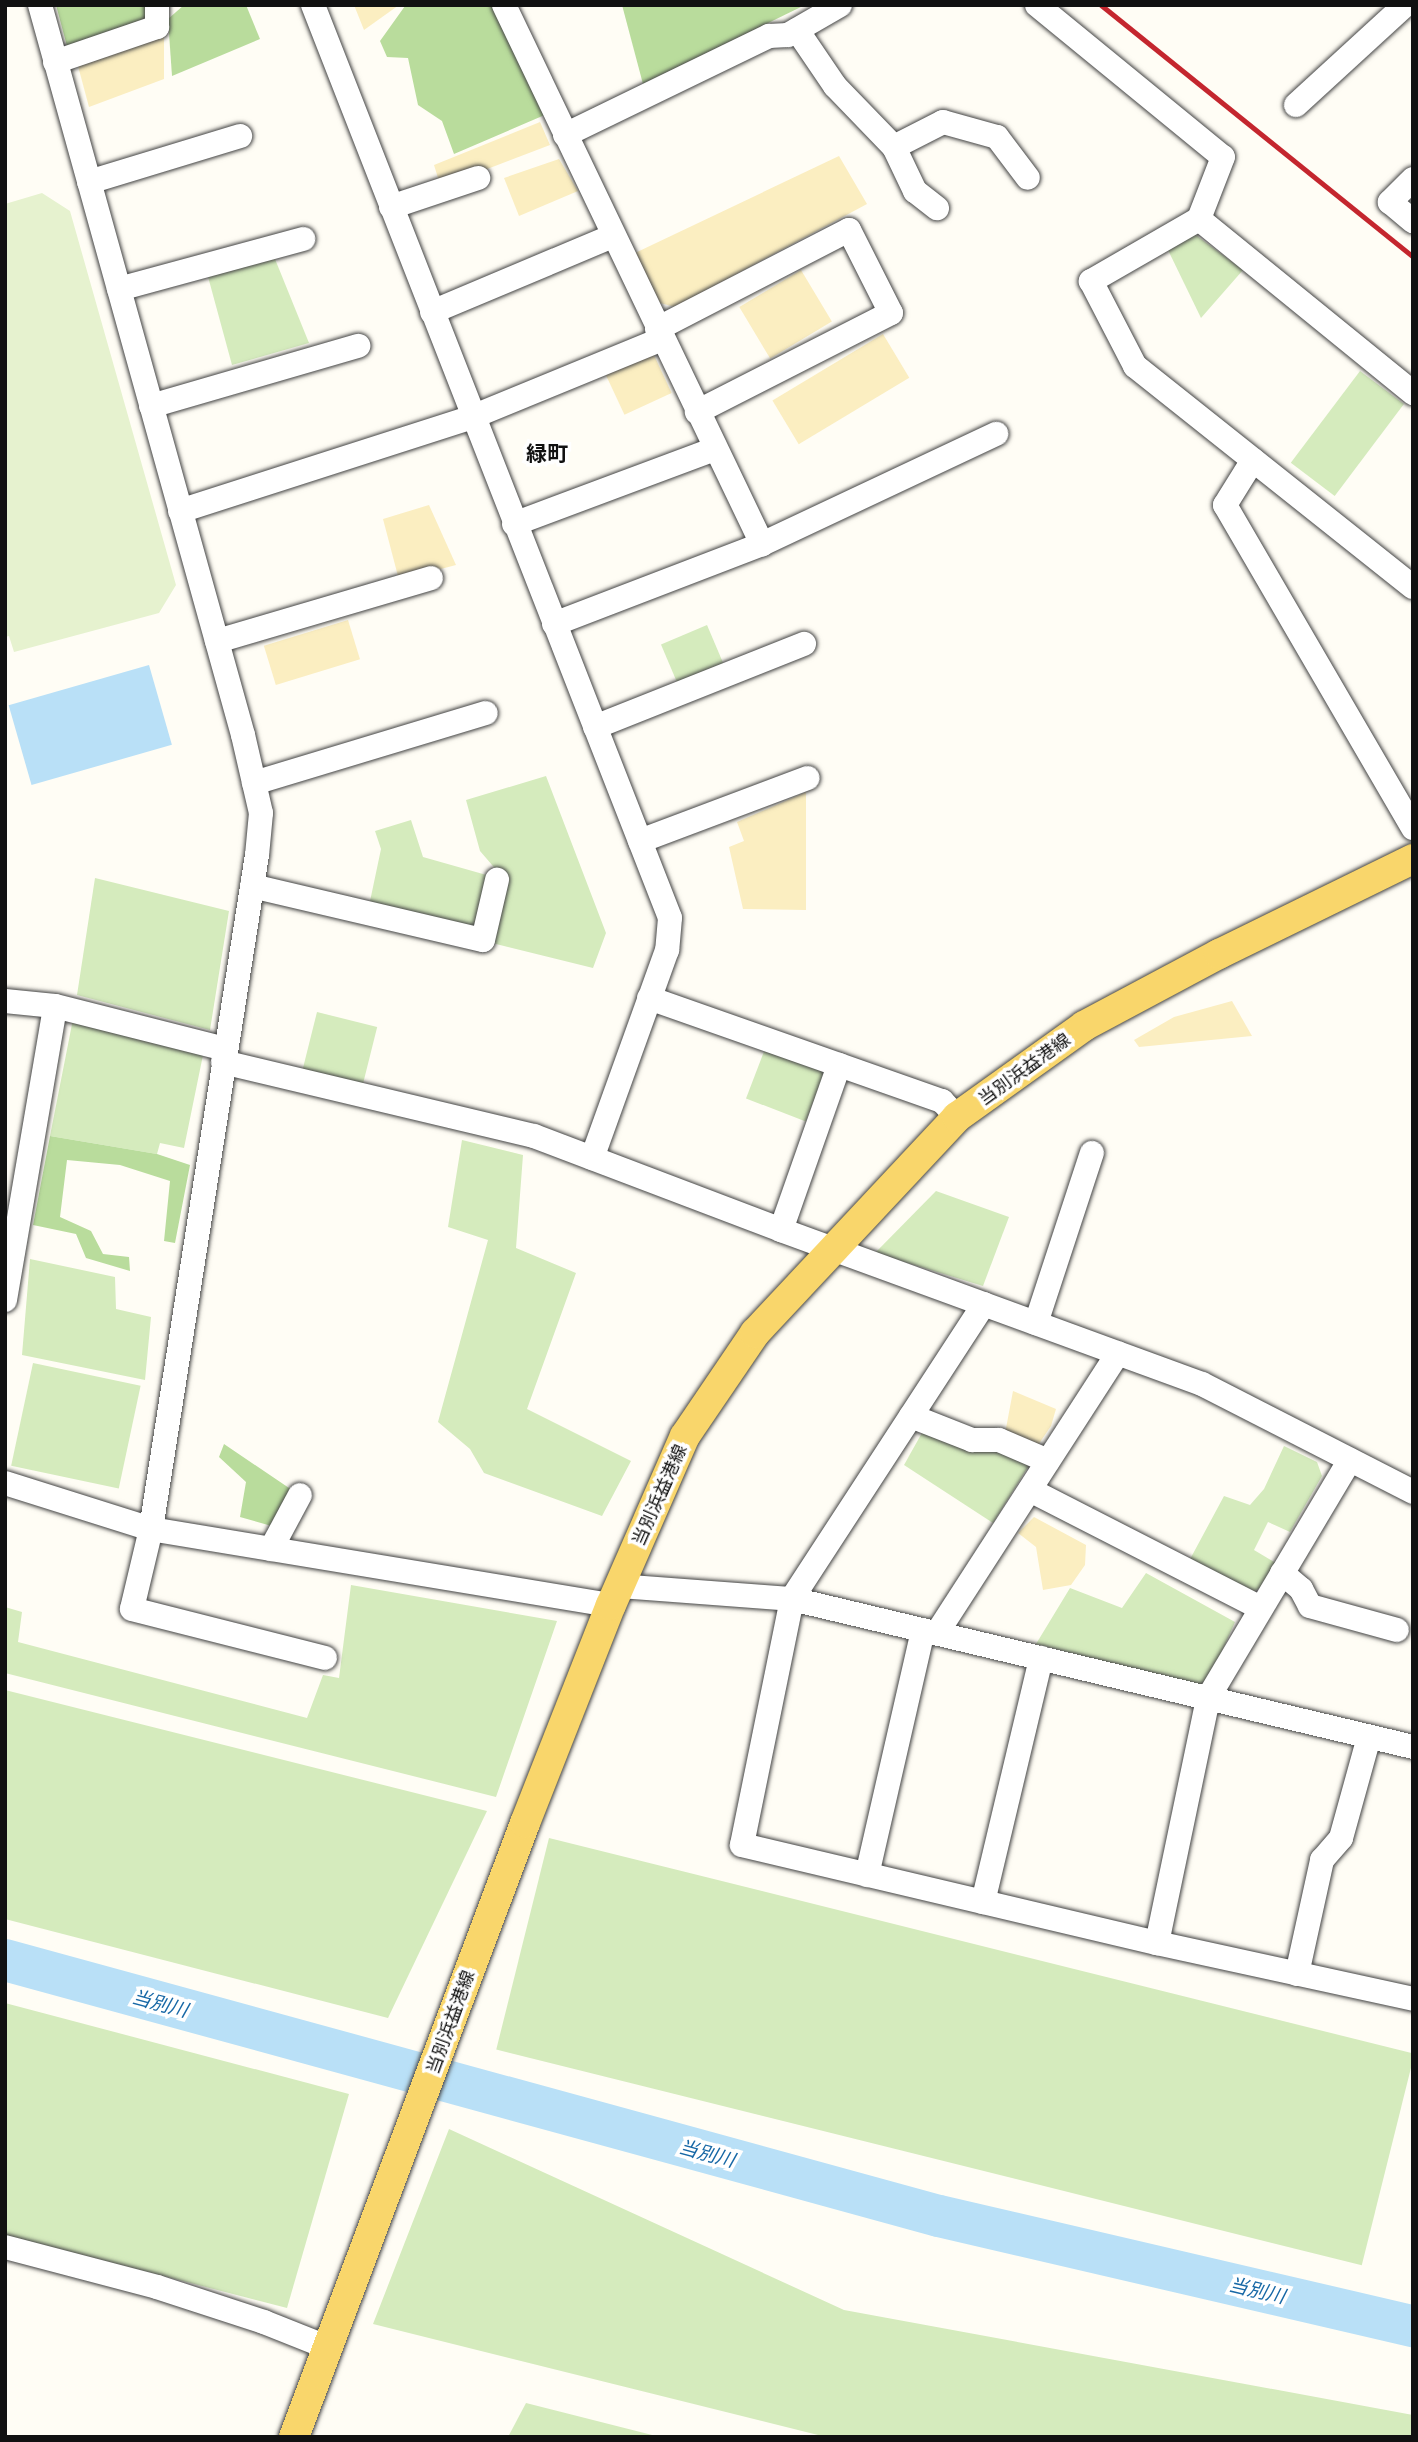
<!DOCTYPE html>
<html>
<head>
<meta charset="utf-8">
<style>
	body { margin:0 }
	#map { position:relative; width:1418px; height:2442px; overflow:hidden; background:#fffdf5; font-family:"Playfair Display","Noto Sans JP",serif }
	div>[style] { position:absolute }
	.green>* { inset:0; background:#d5ebbd; transform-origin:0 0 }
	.forest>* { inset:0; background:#b9dc9c }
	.sand>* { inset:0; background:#fbeec1; transform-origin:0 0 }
	.pitch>* { inset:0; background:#e6f2cf }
	.water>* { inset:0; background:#b9e0f7; transform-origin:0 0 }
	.river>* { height:42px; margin:-21px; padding:0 21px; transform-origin:21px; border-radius:21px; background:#b9e0f7 }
	.roads { filter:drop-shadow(0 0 2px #444) drop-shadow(0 0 2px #444) }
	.minor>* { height:24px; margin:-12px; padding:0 12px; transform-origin:12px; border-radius:12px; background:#fff }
	.major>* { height:30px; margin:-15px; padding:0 15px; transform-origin:15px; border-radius:15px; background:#f9d66b }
	.rail>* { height:5px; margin:-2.5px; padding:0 2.5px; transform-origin:2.5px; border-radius:2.5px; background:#c4262e }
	span { translate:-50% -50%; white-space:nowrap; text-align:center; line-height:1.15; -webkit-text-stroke:7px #fff; paint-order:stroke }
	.street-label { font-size:18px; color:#111 }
	.water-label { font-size:19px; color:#1768a6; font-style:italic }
	.quarter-label { font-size:21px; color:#111; font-weight:700 }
	.frame { position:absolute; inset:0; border:7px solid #111; pointer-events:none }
</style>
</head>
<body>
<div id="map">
	<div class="green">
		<i style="clip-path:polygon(1193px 233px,1243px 270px,1201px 318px,1168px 250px)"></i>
		<i style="clip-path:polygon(275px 259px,309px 343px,232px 365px,207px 273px)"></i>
		<i style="left:1360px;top:371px;width:55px;height:115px;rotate:37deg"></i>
		<i style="left:707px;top:625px;width:44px;height:50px;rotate:67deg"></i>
		<i style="clip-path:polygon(546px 776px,606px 933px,593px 968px,488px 942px,505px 880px,480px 851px,466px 800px)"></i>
		<i style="clip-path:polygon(411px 820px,423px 857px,490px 876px,480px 926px,470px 932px,369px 906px,381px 849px,375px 831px)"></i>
		<i style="clip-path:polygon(95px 878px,229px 911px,210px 1030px,77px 995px)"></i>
		<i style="left:317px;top:1012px;width:62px;height:59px;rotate:14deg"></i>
		<i style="clip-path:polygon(73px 1019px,203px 1055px,184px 1148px,160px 1143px,157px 1154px,50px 1136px)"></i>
		<i style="left:765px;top:1049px;width:64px;height:53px;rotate:21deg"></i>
		<i style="clip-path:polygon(462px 1140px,523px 1155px,516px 1248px,576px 1273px,527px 1409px,631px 1461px,602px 1516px,484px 1473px,470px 1449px,438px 1422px,488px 1240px,448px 1227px)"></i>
		<i style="clip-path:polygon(936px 1191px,1009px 1217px,983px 1286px,875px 1253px)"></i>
		<i style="clip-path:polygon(30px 1259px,115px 1277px,116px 1309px,151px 1317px,145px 1380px,22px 1355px)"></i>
		<i style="left:33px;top:1363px;width:110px;height:105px;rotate:12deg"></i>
		<i style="clip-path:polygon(923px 1431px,1001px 1446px,1033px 1459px,993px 1523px,904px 1465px)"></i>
		<i style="clip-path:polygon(1284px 1446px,1317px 1462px,1322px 1476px,1290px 1532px,1268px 1522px,1254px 1550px,1276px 1563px,1268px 1584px,1250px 1593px,1188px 1563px,1224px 1496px,1250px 1505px,1264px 1489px)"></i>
		<i style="clip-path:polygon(1146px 1573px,1235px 1622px,1206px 1687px,1036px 1644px,1070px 1588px,1122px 1608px)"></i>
		<i style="clip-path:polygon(351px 1585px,557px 1621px,496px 1797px,5px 1673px,5px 1607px,22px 1612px,18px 1642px,307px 1718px,323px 1675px,339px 1678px)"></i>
		<i style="clip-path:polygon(5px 1690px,487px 1811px,388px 2018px,5px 1919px)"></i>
		<i style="left:549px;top:1838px;width:892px;height:218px;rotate:14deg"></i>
		<i style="clip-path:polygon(5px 2003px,349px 2094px,287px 2308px,5px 2235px)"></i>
		<i style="clip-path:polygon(449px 2129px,844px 2310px,1413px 2415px,1413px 2437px,826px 2437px,373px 2324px)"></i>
		<i style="clip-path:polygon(526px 2403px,660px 2437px,508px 2437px)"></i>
	</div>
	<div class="forest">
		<i style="clip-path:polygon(56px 5px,151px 5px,151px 17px,68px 50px)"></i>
		<i style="clip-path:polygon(184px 5px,246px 5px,260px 39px,172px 76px,168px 19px)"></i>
		<i style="clip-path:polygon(492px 5px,513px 41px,547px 114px,454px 154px,442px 121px,418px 105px,408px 58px,387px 57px,380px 41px,405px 6px)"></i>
		<i style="clip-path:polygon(622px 5px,805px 5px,643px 84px)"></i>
		<i style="clip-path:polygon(50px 1136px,157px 1154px,190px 1165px,175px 1243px,164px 1241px,170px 1181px,120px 1165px,67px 1160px,60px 1217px,91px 1231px,103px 1254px,129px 1257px,130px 1271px,86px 1258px,76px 1234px,33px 1225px)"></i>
		<i style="clip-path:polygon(224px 1444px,292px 1490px,275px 1527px,240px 1517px,246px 1482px,219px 1457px)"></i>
	</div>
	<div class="sand">
		<i style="clip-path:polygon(354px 5px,399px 5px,364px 30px)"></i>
		<i style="clip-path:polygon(164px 37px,164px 79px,89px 107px,78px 66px)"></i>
		<i style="clip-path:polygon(540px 122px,550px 145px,469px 176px,439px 181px,434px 165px)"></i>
		<i style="clip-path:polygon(839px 156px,867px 204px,675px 307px,660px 303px,635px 253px)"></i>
		<i style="clip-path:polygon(559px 159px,578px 191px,519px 216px,504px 178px)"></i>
		<i style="left:801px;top:270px;width:60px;height:72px;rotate:59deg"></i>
		<i style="left:883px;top:334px;width:51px;height:129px;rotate:59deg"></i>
		<i style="left:653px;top:353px;width:44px;height:52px;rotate:65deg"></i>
		<i style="clip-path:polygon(429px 505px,456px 565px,399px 580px,383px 519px)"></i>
		<i style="left:348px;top:620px;width:41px;height:88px;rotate:73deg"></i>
		<i style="clip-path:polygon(806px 792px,806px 910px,743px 909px,729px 847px,744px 841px,737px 822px)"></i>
		<i style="clip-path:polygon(1232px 1001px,1252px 1036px,1139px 1047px,1134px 1040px,1174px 1017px)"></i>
		<i style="clip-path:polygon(1013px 1391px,1056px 1409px,1051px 1426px,1034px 1451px,1004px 1439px)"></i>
		<i style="clip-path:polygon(1034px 1517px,1086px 1545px,1085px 1565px,1071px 1585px,1043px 1590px,1036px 1547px,1018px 1533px)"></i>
	</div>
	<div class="pitch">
		<i style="clip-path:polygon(42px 193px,70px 211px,176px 585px,159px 613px,14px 652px,9px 636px,5px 637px,5px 204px)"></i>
	</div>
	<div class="water">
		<i style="left:149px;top:665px;width:83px;height:146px;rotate:74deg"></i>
	</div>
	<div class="river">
		<i style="left:5px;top:1960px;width:968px;rotate:15.33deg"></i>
		<i style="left:939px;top:2216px;width:487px;rotate:13.1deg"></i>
	</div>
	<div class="roads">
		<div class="minor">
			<i style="left:40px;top:5px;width:758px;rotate:74.46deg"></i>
			<i style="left:243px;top:735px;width:80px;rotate:77deg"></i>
			<i style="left:261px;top:813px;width:42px;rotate:95.4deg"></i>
			<i style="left:257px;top:855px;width:682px;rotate:98.94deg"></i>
			<i style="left:151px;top:1529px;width:82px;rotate:103.4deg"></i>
			<i style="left:132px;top:1609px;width:199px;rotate:14.2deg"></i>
			<i style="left:313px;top:5px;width:980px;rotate:68.64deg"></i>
			<i style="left:670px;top:918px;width:32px;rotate:95deg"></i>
			<i style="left:667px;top:950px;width:221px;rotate:109.8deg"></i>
			<i style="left:504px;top:5px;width:598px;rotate:64.42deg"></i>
			<i style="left:762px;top:544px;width:259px;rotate:-25.2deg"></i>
			<i style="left:1037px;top:5px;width:240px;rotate:39.3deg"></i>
			<i style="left:1223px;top:157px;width:66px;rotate:111.2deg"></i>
			<i style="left:1199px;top:219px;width:125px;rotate:150.1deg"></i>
			<i style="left:1091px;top:281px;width:96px;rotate:62.6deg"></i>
			<i style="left:1135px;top:366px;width:355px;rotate:38.5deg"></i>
			<i style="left:797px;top:30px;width:68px;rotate:55.8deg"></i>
			<i style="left:835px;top:86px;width:85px;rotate:46deg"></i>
			<i style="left:894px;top:147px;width:49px;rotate:64.5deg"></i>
			<i style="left:915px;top:191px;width:28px;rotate:38deg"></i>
			<i style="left:55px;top:62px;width:108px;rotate:-18.9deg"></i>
			<i style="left:157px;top:27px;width:22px;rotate:-90deg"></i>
			<i style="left:1296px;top:105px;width:148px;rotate:-42.5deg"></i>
			<i style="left:565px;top:135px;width:227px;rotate:-25.9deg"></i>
			<i style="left:769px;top:36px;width:19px;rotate:-3deg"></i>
			<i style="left:788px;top:35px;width:60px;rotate:-30deg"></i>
			<i style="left:894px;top:147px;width:55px;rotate:-27deg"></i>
			<i style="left:943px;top:122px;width:56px;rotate:15.5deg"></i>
			<i style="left:997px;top:137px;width:51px;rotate:52.9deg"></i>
			<i style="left:1413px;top:179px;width:33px;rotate:135deg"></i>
			<i style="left:1390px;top:202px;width:30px;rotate:40deg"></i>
			<i style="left:89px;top:182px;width:158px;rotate:-16.9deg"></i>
			<i style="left:391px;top:207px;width:92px;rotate:-18.4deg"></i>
			<i style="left:1199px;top:219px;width:276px;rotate:39.1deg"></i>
			<i style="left:119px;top:289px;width:191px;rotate:-15.2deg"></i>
			<i style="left:432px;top:312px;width:196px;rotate:-22.8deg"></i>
			<i style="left:657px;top:329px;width:216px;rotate:-27.3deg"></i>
			<i style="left:849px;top:230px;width:93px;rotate:63.2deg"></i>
			<i style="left:891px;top:313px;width:218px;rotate:153deg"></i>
			<i style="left:151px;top:406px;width:216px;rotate:-16.2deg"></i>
			<i style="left:1253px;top:460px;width:53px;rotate:121.9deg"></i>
			<i style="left:1225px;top:505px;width:374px;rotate:59.8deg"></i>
			<i style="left:180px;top:511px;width:307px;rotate:-17.8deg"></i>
			<i style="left:472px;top:417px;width:205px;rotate:-22.3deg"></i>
			<i style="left:514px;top:524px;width:215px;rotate:-20.5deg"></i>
			<i style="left:554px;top:624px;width:223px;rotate:-21deg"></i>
			<i style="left:217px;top:641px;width:223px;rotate:-16.4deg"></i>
			<i style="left:595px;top:727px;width:225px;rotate:-21.7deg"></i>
			<i style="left:254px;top:783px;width:242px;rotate:-16.8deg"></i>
			<i style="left:640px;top:841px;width:179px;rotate:-20.6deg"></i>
			<i style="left:252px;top:886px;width:237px;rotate:13.2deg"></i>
			<i style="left:483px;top:940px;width:62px;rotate:-76.9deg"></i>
			<i style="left:649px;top:998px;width:311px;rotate:19.4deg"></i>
			<i style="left:942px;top:1101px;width:22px;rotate:47deg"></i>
			<i style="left:5px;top:1001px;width:50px;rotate:5.7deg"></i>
			<i style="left:55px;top:1006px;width:175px;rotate:14.2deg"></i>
			<i style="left:223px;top:1062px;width:320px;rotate:13.4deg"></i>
			<i style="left:534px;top:1136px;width:264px;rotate:20.8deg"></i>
			<i style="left:781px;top:1230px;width:448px;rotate:20.1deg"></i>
			<i style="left:1202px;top:1384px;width:237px;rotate:27.1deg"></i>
			<i style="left:781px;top:1230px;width:175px;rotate:-70.6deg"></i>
			<i style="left:5px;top:1300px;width:298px;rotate:-80.3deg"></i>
			<i style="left:984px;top:1304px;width:352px;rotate:123.1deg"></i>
			<i style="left:792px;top:1599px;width:251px;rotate:101.5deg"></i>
			<i style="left:742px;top:1845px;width:426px;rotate:13.3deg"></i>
			<i style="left:1157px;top:1943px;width:262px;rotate:12.3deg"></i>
			<i style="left:1036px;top:1323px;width:179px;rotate:-71.8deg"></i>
			<i style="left:911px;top:1416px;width:66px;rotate:21.5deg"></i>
			<i style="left:972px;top:1440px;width:27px"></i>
			<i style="left:999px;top:1440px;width:53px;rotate:23.2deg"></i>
			<i style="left:5px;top:1483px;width:153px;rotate:17.5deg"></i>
			<i style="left:151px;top:1529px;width:466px;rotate:9.4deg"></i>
			<i style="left:1030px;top:1490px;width:259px;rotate:27.1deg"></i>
			<i style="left:271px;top:1549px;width:61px;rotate:-61.8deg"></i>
			<i style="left:1282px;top:1573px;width:25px;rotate:40deg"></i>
			<i style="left:1301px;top:1589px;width:19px;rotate:62deg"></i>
			<i style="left:1310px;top:1606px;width:90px;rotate:15.4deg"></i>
			<i style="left:619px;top:1586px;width:173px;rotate:4.3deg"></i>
			<i style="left:792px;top:1599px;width:638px;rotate:13.4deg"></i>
			<i style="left:937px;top:1633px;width:333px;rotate:-57.1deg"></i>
			<i style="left:867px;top:1875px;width:251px;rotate:-77.1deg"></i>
			<i style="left:983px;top:1902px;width:251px;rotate:-76.6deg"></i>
			<i style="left:1157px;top:1943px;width:250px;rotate:-78.2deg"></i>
			<i style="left:1208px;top:1698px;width:277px;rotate:-59.2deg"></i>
			<i style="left:1297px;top:1974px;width:117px;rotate:-77.6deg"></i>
			<i style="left:1322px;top:1860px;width:29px;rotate:-49deg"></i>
			<i style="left:1341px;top:1838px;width:105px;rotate:-74.5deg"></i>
			<i style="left:5px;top:2247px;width:157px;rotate:14.7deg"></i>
			<i style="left:157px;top:2287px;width:113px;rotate:18.1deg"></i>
			<i style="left:264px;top:2322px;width:70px;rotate:21.8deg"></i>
		</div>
		<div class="major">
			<i style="left:294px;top:2437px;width:656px;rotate:-69.38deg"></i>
			<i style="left:525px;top:1823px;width:234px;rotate:-68.5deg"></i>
			<i style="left:611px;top:1605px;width:184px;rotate:-66.4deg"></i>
			<i style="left:685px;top:1436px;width:125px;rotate:-55.8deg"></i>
			<i style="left:755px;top:1333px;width:296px;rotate:-46.9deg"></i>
			<i style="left:957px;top:1117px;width:156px;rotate:-35.6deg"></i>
			<i style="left:1084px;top:1026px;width:153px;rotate:-28.1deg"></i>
			<i style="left:1219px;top:954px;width:216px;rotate:-26.1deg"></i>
		</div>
	</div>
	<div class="rail">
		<i style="left:1101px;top:5px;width:401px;rotate:38.9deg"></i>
	</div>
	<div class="street-label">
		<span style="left:1024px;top:1069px;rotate:-36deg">当別浜益港線</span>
		<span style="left:659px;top:1495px;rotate:-66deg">当別浜益港線</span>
		<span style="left:450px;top:2022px;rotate:-70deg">当別浜益港線</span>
	</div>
	<div class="water-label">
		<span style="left:160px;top:2003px;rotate:15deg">当別川</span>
		<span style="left:707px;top:2153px;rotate:15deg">当別川</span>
		<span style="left:1257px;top:2290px;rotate:13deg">当別川</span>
	</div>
	<div class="quarter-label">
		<span style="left:547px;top:452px">緑町</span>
	</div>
	<div class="frame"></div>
</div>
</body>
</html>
